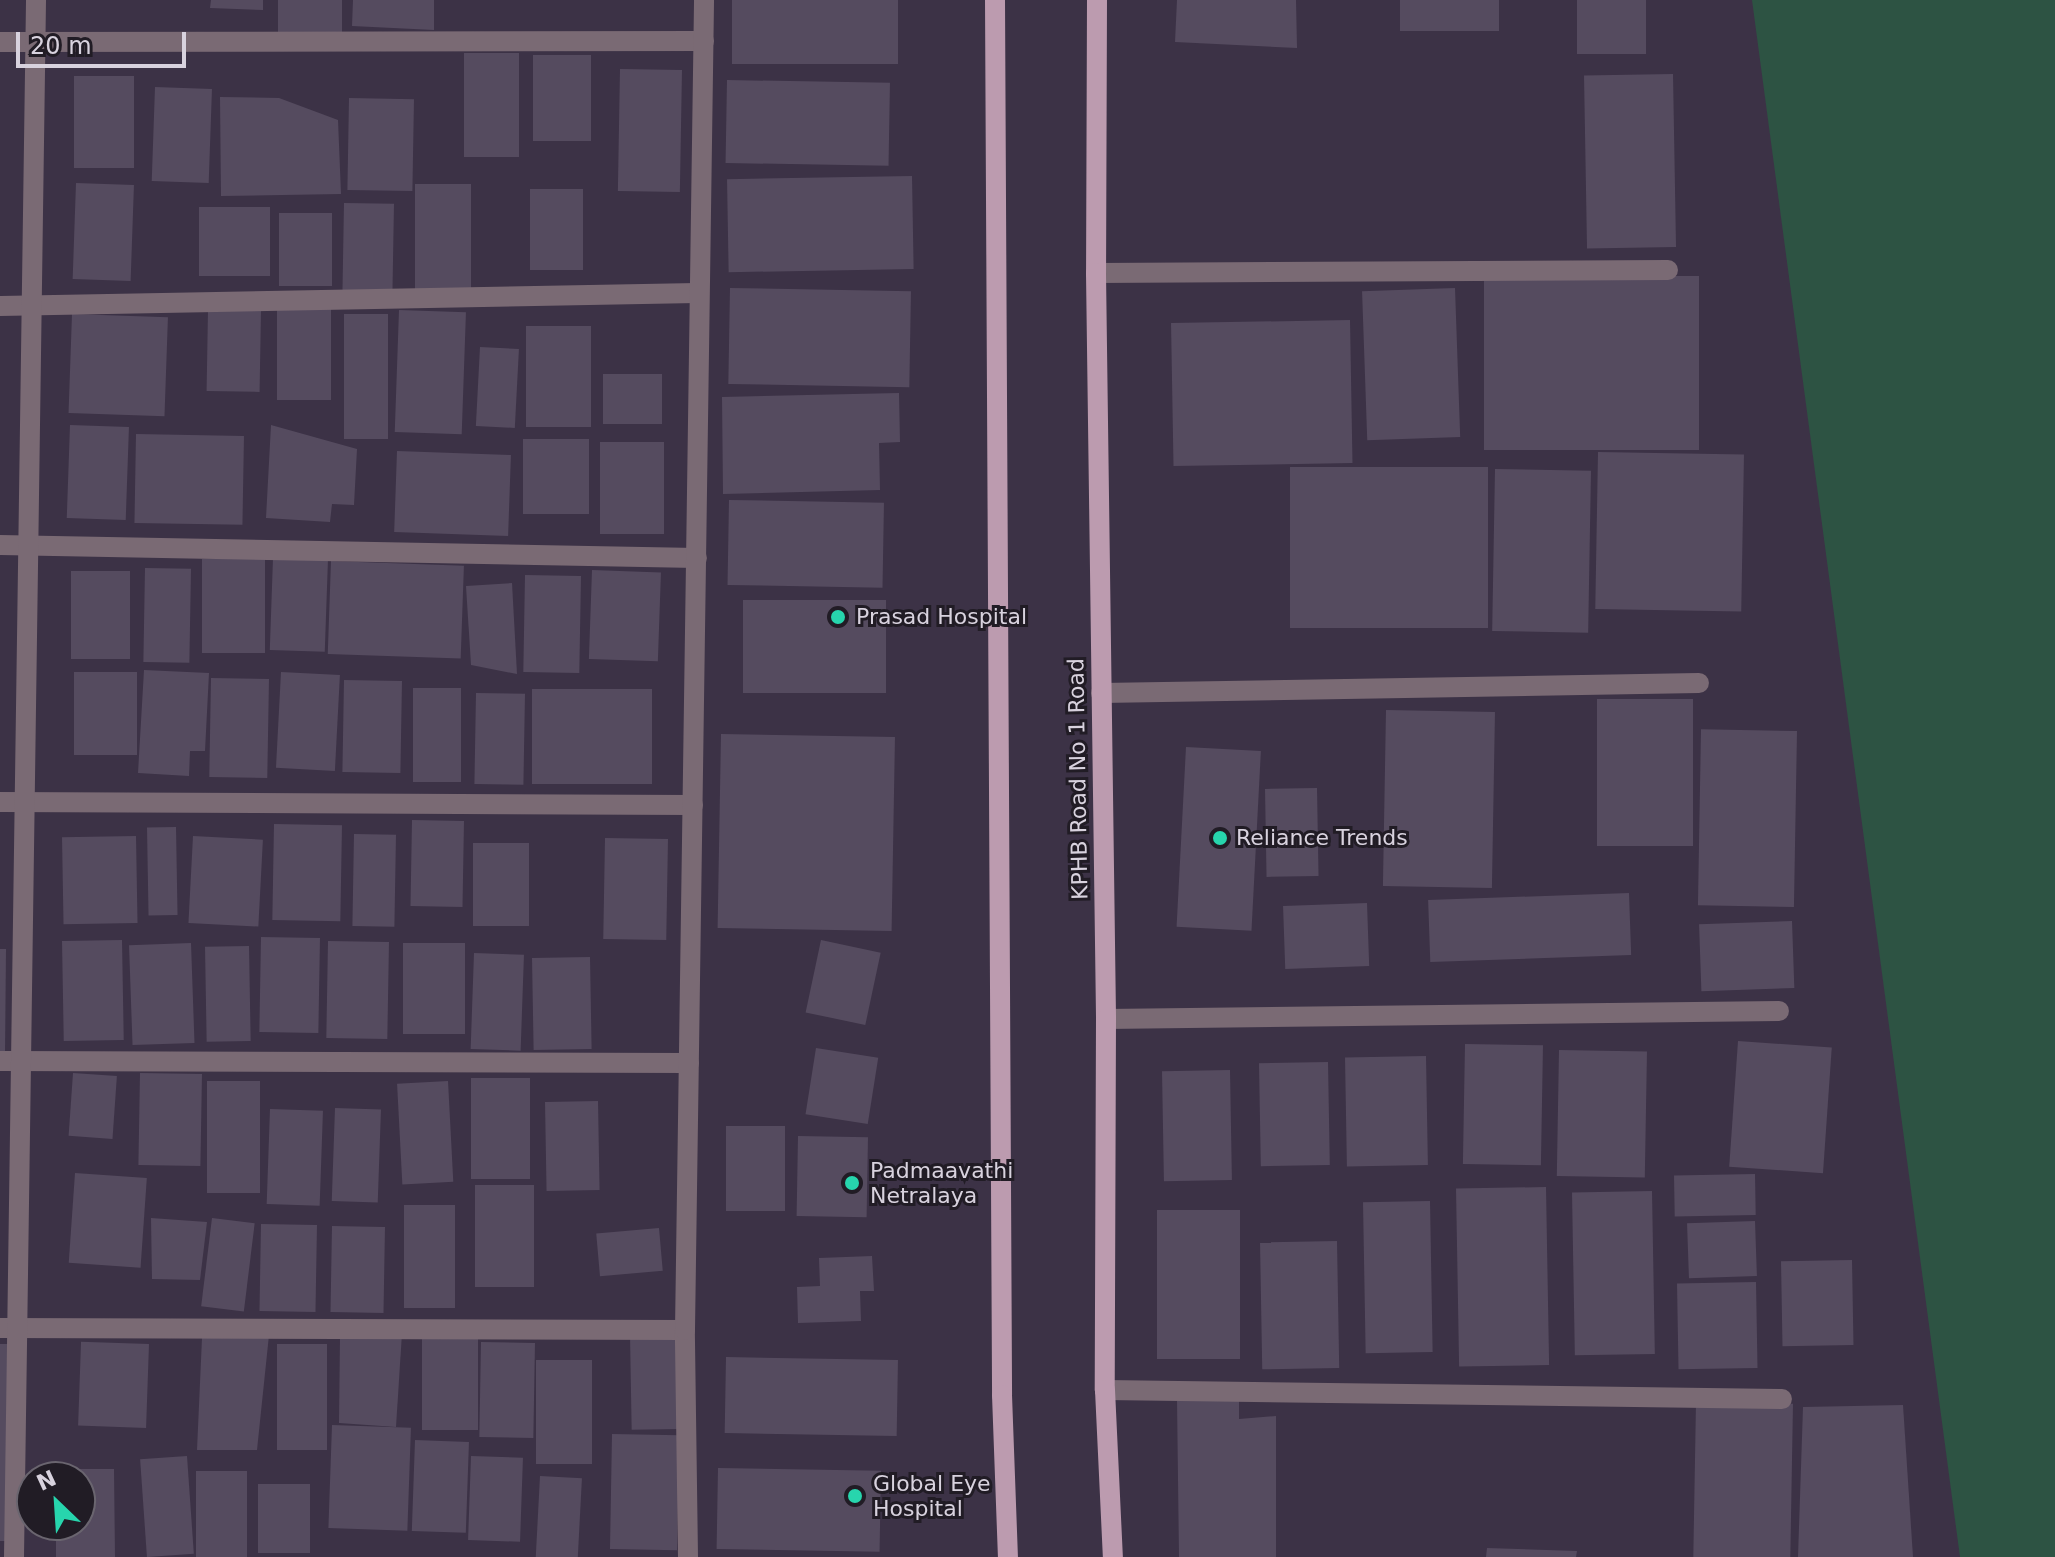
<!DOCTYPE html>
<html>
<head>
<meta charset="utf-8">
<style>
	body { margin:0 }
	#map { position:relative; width:2055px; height:1557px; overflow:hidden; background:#3c3246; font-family:"DejaVu Sans",sans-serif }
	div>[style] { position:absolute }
	.green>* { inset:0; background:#2d5343 }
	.building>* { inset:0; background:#554b5f; transform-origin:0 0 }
	.minor>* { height:20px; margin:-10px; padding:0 10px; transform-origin:10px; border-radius:10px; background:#7a6a74 }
	.major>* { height:20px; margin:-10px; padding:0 10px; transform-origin:10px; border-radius:10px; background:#bc9baf }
	.dots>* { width:22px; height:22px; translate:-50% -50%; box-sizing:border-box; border:4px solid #211c25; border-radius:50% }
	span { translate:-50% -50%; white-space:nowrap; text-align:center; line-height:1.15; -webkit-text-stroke:6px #211c25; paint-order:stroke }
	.poi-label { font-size:22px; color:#d8d2de }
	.left { translate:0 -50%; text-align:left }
	.street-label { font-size:22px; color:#d8d2de }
	.north { position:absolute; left:16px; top:1461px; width:80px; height:80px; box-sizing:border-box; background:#211c25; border:2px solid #6a656f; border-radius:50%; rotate:335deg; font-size:22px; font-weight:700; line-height:32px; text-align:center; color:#d8d2de }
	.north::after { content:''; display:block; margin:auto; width:28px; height:36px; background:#27d5ad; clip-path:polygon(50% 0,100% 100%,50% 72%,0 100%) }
	.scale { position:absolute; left:16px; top:32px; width:170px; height:36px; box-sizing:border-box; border:4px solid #d8d2de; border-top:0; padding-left:10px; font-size:24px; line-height:28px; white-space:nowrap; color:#d8d2de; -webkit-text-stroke:6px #211c25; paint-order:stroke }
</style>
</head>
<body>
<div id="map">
	<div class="green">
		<i style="clip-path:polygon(1752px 0,2055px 0,2055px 1557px,1960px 1557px)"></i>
	</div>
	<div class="building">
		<i style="clip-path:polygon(211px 0,263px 0,263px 10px,210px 8px)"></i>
		<i style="left:278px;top:0;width:64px;height:33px"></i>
		<i style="clip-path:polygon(353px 0,434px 0,434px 30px,352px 26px)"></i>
		<i style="left:732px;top:0;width:166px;height:64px"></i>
		<i style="clip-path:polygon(1177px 0,1296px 0,1297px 48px,1175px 42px)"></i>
		<i style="left:1400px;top:0;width:99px;height:31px"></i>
		<i style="left:1577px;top:0;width:69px;height:54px"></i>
		<i style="left:464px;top:53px;width:55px;height:104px"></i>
		<i style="left:533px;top:55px;width:58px;height:86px"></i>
		<i style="left:620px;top:69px;width:62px;height:122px;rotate:1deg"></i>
		<i style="left:1673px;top:74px;width:173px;height:89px;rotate:89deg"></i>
		<i style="left:74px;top:76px;width:60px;height:92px"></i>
		<i style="left:727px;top:80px;width:163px;height:83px;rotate:1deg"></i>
		<i style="left:155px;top:87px;width:57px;height:94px;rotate:2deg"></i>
		<i style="clip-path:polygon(220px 97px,279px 98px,338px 120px,341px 194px,221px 196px)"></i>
		<i style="left:349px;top:98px;width:65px;height:92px;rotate:1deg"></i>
		<i style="left:912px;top:176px;width:93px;height:185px;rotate:89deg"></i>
		<i style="left:76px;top:183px;width:58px;height:96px;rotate:2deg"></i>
		<i style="left:415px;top:184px;width:56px;height:105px"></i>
		<i style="left:530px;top:189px;width:53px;height:81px"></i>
		<i style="left:344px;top:203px;width:50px;height:89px;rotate:1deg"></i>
		<i style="left:199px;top:207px;width:71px;height:69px"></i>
		<i style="left:279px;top:213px;width:53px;height:73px"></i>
		<i style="left:1699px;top:276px;width:174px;height:215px;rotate:90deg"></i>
		<i style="left:730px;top:288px;width:181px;height:96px;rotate:1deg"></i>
		<i style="left:1455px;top:288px;width:149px;height:93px;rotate:88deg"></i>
		<i style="left:277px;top:307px;width:54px;height:93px"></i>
		<i style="left:208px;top:310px;width:53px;height:81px;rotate:1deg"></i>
		<i style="left:399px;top:310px;width:67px;height:122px;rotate:2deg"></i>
		<i style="left:72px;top:314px;width:96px;height:99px;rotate:2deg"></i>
		<i style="left:344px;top:314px;width:44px;height:125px"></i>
		<i style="left:1350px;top:320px;width:143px;height:179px;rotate:89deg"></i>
		<i style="left:526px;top:326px;width:65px;height:101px"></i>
		<i style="left:480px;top:347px;width:39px;height:79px;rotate:3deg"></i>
		<i style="left:603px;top:374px;width:59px;height:50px"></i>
		<i style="clip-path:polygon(899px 393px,900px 442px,879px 443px,880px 490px,723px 494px,722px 397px)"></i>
		<i style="left:70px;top:425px;width:59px;height:93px;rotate:2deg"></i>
		<i style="clip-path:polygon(271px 425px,357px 449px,354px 505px,332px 504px,330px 522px,266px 518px)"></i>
		<i style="left:136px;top:434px;width:108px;height:89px;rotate:1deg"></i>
		<i style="left:589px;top:439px;width:75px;height:66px;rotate:90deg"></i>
		<i style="left:600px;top:442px;width:64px;height:92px"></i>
		<i style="left:397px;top:451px;width:114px;height:81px;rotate:2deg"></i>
		<i style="left:1598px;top:452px;width:146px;height:157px;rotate:1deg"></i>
		<i style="left:1290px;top:467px;width:198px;height:161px"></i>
		<i style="left:1495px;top:469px;width:96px;height:162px;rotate:1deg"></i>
		<i style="left:729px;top:500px;width:155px;height:85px;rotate:1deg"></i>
		<i style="left:273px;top:558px;width:55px;height:92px;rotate:2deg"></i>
		<i style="left:202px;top:559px;width:63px;height:94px"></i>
		<i style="left:331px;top:561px;width:133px;height:93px;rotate:2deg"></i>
		<i style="left:145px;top:568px;width:46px;height:94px;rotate:1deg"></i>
		<i style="left:592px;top:570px;width:69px;height:89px;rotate:2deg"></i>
		<i style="left:71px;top:571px;width:59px;height:88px"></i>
		<i style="left:525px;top:575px;width:56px;height:97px;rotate:1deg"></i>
		<i style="clip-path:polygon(512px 583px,517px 674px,471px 665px,466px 586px)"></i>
		<i style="left:743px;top:600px;width:143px;height:93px"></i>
		<i style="clip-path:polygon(144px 670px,209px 673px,205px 751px,190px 751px,189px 776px,138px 773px)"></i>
		<i style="left:137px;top:672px;width:83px;height:63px;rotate:90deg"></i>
		<i style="left:281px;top:672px;width:59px;height:96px;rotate:3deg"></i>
		<i style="left:211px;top:678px;width:58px;height:99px;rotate:1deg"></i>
		<i style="left:344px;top:680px;width:58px;height:92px;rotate:1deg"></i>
		<i style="left:413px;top:688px;width:48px;height:94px"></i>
		<i style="left:532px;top:689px;width:120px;height:95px"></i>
		<i style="left:476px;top:693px;width:49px;height:91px;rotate:1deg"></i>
		<i style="left:1693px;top:699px;width:147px;height:96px;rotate:90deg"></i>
		<i style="left:1386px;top:710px;width:109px;height:176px;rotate:1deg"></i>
		<i style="left:1797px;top:731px;width:176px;height:96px;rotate:91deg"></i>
		<i style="left:721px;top:734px;width:174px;height:194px;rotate:1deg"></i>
		<i style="left:1186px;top:747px;width:75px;height:180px;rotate:3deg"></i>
		<i style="left:1317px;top:788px;width:88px;height:52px;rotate:89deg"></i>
		<i style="left:412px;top:820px;width:52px;height:86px;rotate:1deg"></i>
		<i style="left:274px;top:824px;width:68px;height:96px;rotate:1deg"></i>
		<i style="left:176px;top:827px;width:88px;height:29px;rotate:89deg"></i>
		<i style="left:354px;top:834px;width:42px;height:92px;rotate:1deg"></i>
		<i style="left:136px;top:836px;width:87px;height:74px;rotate:89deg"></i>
		<i style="left:193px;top:836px;width:70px;height:87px;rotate:3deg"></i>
		<i style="left:605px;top:838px;width:63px;height:101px;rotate:1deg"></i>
		<i style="left:473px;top:843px;width:56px;height:83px"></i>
		<i style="left:1629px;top:893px;width:62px;height:201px;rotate:88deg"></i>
		<i style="left:1367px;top:903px;width:63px;height:84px;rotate:88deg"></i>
		<i style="left:1792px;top:921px;width:67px;height:93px;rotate:88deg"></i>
		<i style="left:261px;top:937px;width:59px;height:95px;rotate:1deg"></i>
		<i style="left:122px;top:940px;width:100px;height:60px;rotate:89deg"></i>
		<i style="left:821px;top:940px;width:61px;height:74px;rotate:12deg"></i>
		<i style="left:328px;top:941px;width:61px;height:97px;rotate:1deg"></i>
		<i style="left:191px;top:943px;width:100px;height:62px;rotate:88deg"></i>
		<i style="left:403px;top:943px;width:62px;height:91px"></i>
		<i style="left:249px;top:946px;width:95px;height:44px;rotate:89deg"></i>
		<i style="clip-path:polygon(0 949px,6px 949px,5px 1055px,0 1055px)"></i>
		<i style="left:474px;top:953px;width:50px;height:96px;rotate:2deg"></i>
		<i style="left:590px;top:957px;width:92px;height:58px;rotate:89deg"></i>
		<i style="left:1738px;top:1041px;width:94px;height:126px;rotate:4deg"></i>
		<i style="left:1465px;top:1044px;width:78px;height:120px;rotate:1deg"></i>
		<i style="left:816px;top:1048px;width:63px;height:67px;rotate:9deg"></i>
		<i style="left:1559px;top:1050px;width:88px;height:126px;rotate:1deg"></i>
		<i style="left:1426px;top:1056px;width:109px;height:81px;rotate:89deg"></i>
		<i style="left:1328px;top:1062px;width:103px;height:69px;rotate:89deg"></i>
		<i style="left:1230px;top:1070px;width:110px;height:68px;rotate:89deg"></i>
		<i style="left:73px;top:1073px;width:44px;height:63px;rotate:4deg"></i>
		<i style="left:140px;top:1073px;width:62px;height:92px;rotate:1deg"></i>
		<i style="left:471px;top:1078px;width:59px;height:101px"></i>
		<i style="left:207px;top:1081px;width:53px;height:112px"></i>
		<i style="left:448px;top:1081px;width:101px;height:51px;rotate:87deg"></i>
		<i style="left:598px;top:1101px;width:89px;height:53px;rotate:89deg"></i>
		<i style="left:335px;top:1108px;width:46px;height:93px;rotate:2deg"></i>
		<i style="left:270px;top:1109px;width:53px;height:95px;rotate:2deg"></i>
		<i style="left:726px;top:1126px;width:59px;height:85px"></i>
		<i style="left:798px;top:1136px;width:70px;height:80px;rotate:1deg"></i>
		<i style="left:75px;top:1173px;width:72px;height:90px;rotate:4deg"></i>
		<i style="left:1755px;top:1174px;width:41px;height:81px;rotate:89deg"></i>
		<i style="left:475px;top:1185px;width:59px;height:102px"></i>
		<i style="left:1546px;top:1187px;width:178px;height:90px;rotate:89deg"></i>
		<i style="left:1652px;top:1191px;width:163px;height:80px;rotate:89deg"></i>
		<i style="left:1430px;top:1201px;width:151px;height:67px;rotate:89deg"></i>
		<i style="left:455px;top:1205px;width:103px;height:51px;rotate:90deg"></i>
		<i style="left:1157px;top:1210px;width:83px;height:149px"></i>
		<i style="clip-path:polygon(151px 1218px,207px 1222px,200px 1280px,152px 1279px)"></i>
		<i style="left:212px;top:1218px;width:43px;height:89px;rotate:7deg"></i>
		<i style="left:1755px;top:1221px;width:55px;height:68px;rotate:88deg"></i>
		<i style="left:261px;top:1224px;width:56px;height:87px;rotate:1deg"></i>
		<i style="left:332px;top:1226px;width:53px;height:86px;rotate:1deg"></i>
		<i style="left:659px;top:1228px;width:43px;height:63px;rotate:85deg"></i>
		<i style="left:1337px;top:1241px;width:127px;height:77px;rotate:89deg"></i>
		<i style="clip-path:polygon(872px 1256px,874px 1291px,860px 1291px,861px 1321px,798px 1323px,797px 1287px,820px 1286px,819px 1258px)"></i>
		<i style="left:1852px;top:1260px;width:85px;height:71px;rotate:89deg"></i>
		<i style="left:1756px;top:1282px;width:86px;height:79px;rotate:89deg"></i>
		<i style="clip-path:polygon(402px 1333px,396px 1427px,339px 1423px,340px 1337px)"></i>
		<i style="left:678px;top:1334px;width:95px;height:48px;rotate:89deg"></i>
		<i style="clip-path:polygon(269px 1335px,257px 1450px,197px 1450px,202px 1338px)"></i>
		<i style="left:422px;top:1335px;width:56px;height:95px"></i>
		<i style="left:481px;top:1342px;width:54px;height:95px;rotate:1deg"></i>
		<i style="clip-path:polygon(0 1344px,12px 1344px,9px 1541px,0 1541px)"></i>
		<i style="left:149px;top:1344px;width:84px;height:68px;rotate:92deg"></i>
		<i style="left:327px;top:1344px;width:106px;height:50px;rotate:90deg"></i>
		<i style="left:726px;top:1357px;width:172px;height:76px;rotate:1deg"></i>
		<i style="left:536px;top:1360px;width:56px;height:104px"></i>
		<i style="clip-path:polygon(1177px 1400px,1239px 1401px,1239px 1419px,1276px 1416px,1276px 1557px,1179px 1557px)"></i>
		<i style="left:1696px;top:1402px;width:97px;height:155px;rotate:1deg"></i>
		<i style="clip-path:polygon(1903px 1405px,1913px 1557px,1798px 1557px,1803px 1407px)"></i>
		<i style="left:332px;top:1425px;width:79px;height:103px;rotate:2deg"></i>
		<i style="left:612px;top:1434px;width:67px;height:115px;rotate:1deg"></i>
		<i style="left:415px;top:1440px;width:54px;height:91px;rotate:2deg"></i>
		<i style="left:187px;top:1456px;width:98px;height:47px;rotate:86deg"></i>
		<i style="left:471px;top:1456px;width:52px;height:84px;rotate:2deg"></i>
		<i style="left:718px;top:1468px;width:163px;height:81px;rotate:1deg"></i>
		<i style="clip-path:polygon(55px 1469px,114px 1469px,115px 1557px,56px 1557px,56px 1525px,80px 1525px,80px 1477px,55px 1477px)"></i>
		<i style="left:196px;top:1471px;width:51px;height:86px"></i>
		<i style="left:540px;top:1476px;width:42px;height:81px;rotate:3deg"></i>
		<i style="left:310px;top:1484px;width:69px;height:52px;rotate:90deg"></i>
		<i style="clip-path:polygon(1487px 1548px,1577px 1551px,1576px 1557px,1486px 1557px)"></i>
	</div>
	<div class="minor">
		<i style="left:0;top:42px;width:704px;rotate:-0.08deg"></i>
		<i style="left:1096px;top:273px;width:572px;rotate:-0.3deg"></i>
		<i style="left:0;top:306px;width:697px;rotate:-1.07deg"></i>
		<i style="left:0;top:545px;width:697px;rotate:1.07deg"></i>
		<i style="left:1101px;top:693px;width:598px;rotate:-0.96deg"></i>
		<i style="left:0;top:802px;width:693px;rotate:0.25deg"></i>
		<i style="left:1106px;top:1019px;width:673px;rotate:-0.68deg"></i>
		<i style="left:0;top:1061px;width:689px;rotate:0.17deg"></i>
		<i style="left:0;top:1328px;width:685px;rotate:0.17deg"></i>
		<i style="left:1105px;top:1390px;width:677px;rotate:0.76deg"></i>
		<i style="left:14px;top:1557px;width:1557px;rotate:-89.19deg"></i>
		<i style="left:688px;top:1557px;width:227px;rotate:-90.8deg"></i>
		<i style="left:685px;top:1330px;width:1330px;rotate:-89.18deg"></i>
	</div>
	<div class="major">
		<i style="left:995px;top:0;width:1395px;rotate:89.71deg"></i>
		<i style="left:1002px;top:1395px;width:162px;rotate:87.9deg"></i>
		<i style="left:1097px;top:0;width:273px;rotate:90.2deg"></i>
		<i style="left:1096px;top:273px;width:746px;rotate:89.23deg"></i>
		<i style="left:1106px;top:1019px;width:371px;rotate:90.2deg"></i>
		<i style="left:1105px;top:1390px;width:167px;rotate:87.3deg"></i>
	</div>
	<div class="dots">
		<i style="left:838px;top:617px;background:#27d5ad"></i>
		<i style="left:1220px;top:838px;background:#27d5ad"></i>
		<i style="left:852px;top:1183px;background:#27d5ad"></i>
		<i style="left:855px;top:1496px;background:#27d5ad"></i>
	</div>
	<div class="poi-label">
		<span class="left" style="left:856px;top:617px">Prasad Hospital</span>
		<span class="left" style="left:1236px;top:838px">Reliance Trends</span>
		<span class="left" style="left:870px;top:1183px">Padmaavathi<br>Netralaya</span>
		<span class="left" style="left:873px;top:1496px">Global Eye<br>Hospital</span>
	</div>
	<div class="street-label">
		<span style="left:1078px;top:779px;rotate:-91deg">KPHB Road No 1 Road</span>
	</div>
	<div class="north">N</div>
	<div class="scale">20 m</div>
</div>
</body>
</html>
